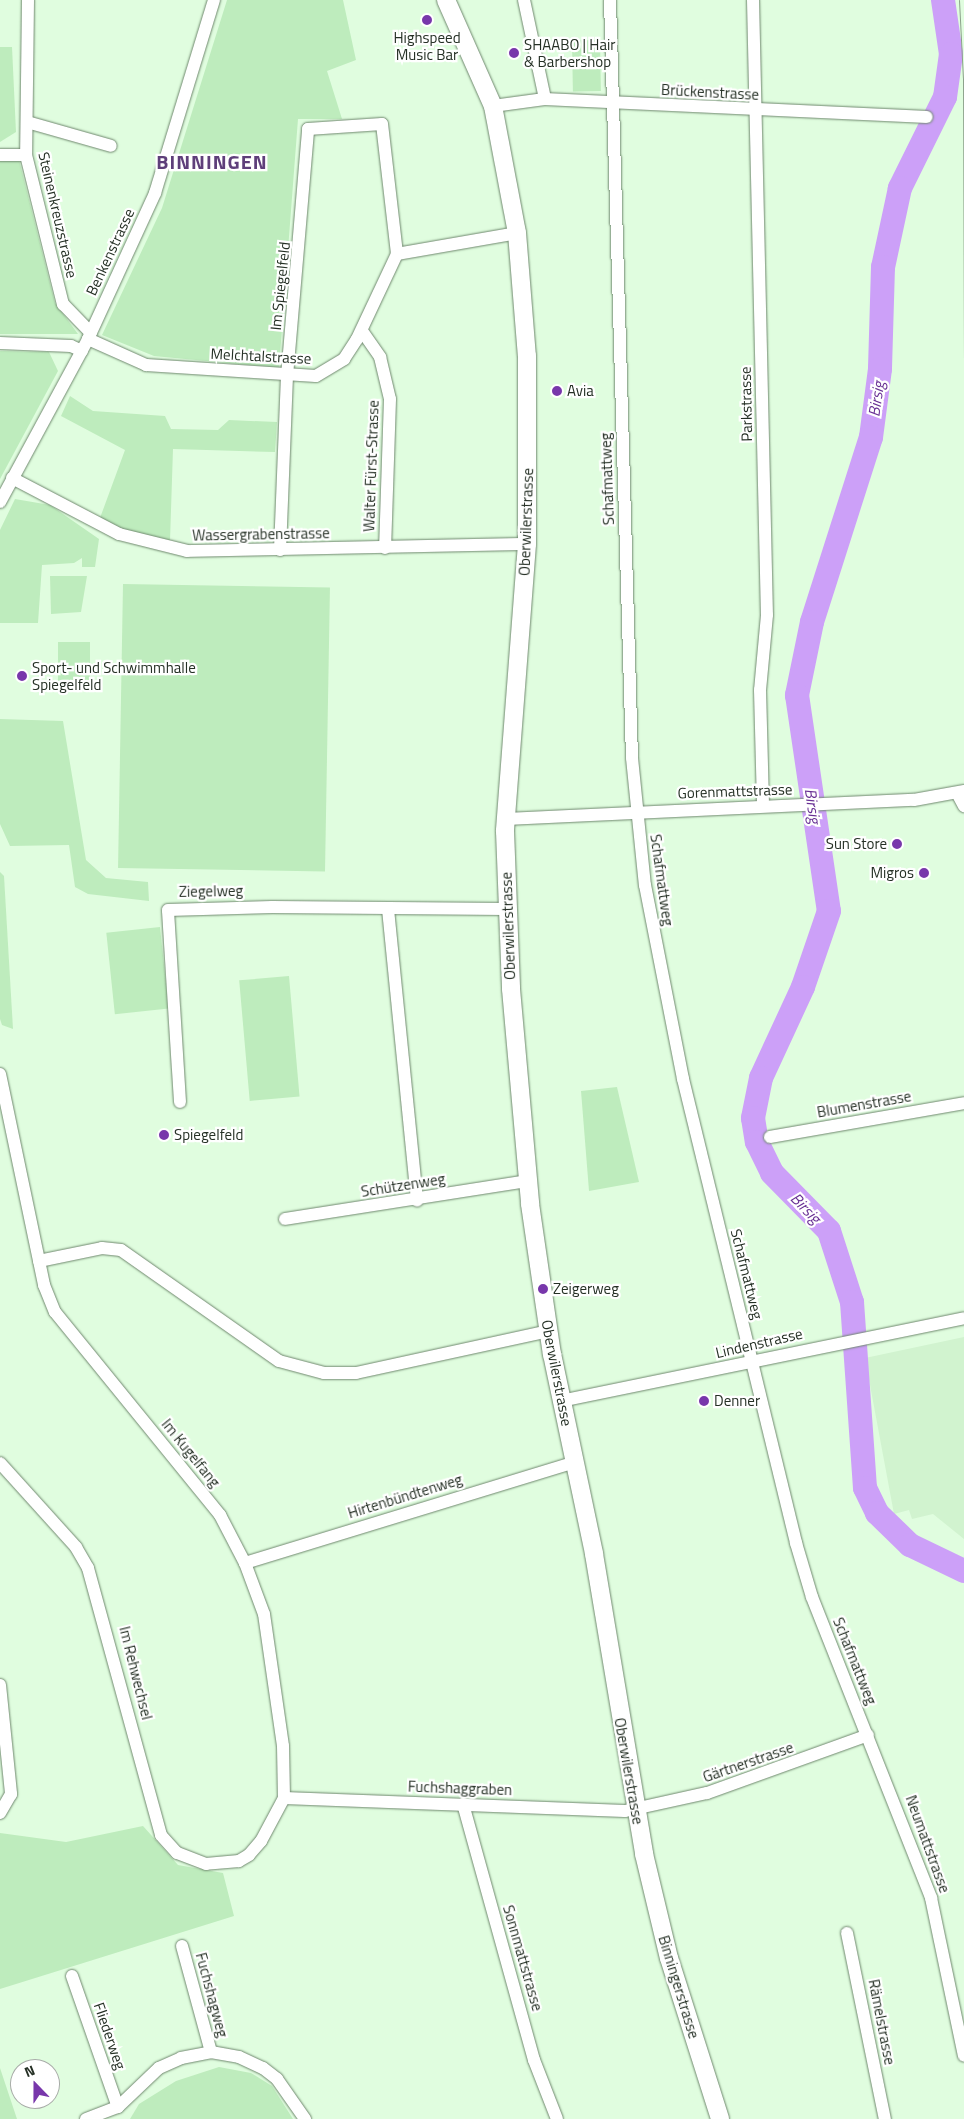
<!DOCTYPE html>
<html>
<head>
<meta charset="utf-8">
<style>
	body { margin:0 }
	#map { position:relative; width:964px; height:2119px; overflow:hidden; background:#e0fddf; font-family:"Titillium Web",sans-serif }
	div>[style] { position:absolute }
	.built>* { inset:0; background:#d1f3cf }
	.green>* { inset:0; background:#beecbd; transform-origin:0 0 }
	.river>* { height:24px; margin:-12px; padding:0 12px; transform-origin:12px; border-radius:12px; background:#cca0f8 }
	.roads { filter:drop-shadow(0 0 1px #6f886e) drop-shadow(0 0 1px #6f886e) }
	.street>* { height:12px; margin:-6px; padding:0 6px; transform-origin:6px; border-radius:6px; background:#fff }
	.secondary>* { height:18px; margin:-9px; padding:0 9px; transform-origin:9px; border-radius:9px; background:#fff }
	.tram>* { height:1px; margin:-0.5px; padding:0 0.5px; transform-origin:0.5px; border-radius:0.5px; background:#8ca18b }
	.dots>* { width:14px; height:14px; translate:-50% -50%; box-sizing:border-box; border:2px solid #fff; border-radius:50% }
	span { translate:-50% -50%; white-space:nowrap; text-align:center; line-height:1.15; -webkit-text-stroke:4.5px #fff; paint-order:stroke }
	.poi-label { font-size:15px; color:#253025 }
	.left { translate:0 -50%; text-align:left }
	.right { translate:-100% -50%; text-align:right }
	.street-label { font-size:15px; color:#253025 }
	.water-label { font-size:16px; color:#683094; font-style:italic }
	.district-label { font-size:20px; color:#5e3f7a; font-weight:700; letter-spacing:1px }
	.north { position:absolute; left:10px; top:2059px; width:50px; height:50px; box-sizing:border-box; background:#fff; border:1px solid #a8aca8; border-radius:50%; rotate:338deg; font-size:14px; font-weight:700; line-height:20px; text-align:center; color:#253025 }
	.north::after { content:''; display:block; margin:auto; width:18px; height:22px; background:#7837ab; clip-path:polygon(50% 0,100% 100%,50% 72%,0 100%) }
</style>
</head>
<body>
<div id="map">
	<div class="built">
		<i style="clip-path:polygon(964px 1337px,964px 1539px,933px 1514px,912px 1519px,909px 1510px,894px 1514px,865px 1358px)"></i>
	</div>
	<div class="green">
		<i style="clip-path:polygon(227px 0,343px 0,356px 60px,327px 71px,342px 119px,298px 119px,279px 368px,154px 356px,102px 335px,162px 208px)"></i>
		<i style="left:600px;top:40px;width:51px;height:28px;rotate:89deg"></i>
		<i style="clip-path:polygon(0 47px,12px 47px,16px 132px,0 142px)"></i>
		<i style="clip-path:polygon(19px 160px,55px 303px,78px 334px,0 334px,0 161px)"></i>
		<i style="clip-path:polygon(0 351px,49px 352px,58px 371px,0 479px)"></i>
		<i style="clip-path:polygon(70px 396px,93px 411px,165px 416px,171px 429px,218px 430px,229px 420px,277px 422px,275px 452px,173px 449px,170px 541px,123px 530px,100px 518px,125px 450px,61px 416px)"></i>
		<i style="clip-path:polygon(15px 499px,50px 505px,99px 539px,95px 567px,82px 567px,82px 558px,74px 563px,42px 565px,38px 623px,0 623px,0 530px)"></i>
		<i style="clip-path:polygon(50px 576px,87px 576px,81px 612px,51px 614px)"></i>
		<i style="left:123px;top:584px;width:207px;height:284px;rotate:1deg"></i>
		<i style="left:58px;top:642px;width:32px;height:47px"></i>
		<i style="clip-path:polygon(0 719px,63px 721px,86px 860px,106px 878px,148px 882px,149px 901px,88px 894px,75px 887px,69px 845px,10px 846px,0 824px)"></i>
		<i style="clip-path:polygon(0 872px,4px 876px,13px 1029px,2px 1025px,0 1019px)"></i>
		<i style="left:160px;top:927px;width:82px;height:54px;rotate:84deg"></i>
		<i style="left:289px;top:976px;width:121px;height:50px;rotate:85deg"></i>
		<i style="clip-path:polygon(617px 1087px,639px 1182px,589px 1191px,581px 1091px)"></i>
		<i style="clip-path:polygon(143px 1826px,178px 1865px,223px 1873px,234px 1916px,0 1989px,0 1833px,66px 1842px)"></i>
		<i style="clip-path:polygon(219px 2067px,251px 2073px,272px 2086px,293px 2119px,130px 2119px,139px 2104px,176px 2081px)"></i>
		<i style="clip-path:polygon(0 2068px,17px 2119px,0 2119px)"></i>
	</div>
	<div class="river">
		<i style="left:943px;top:0;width:55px;rotate:81.6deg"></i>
		<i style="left:951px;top:54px;width:43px;rotate:97.9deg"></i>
		<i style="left:945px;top:97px;width:102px;rotate:116.3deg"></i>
		<i style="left:900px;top:188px;width:81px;rotate:102.1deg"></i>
		<i style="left:883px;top:267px;width:102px;rotate:91.7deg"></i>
		<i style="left:880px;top:369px;width:69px;rotate:97.5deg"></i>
		<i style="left:871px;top:437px;width:194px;rotate:107.7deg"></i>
		<i style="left:812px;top:622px;width:75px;rotate:101.6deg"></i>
		<i style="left:797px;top:695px;width:218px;rotate:81.6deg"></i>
		<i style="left:829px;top:911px;width:80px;rotate:108.9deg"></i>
		<i style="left:803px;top:987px;width:100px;rotate:114.8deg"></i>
		<i style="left:761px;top:1078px;width:41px;rotate:101.3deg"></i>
		<i style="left:753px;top:1118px;width:24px;rotate:81deg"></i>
		<i style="left:757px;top:1142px;width:34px;rotate:64deg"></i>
		<i style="left:772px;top:1173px;width:81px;rotate:45.5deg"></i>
		<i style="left:829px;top:1231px;width:75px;rotate:72.1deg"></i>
		<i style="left:852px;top:1302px;width:186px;rotate:86deg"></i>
		<i style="left:865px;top:1488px;width:28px;rotate:64deg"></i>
		<i style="left:877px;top:1513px;width:46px;rotate:44.1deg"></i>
		<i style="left:910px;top:1545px;width:60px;rotate:25.7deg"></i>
	</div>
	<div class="roads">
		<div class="street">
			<i style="left:28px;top:0;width:155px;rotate:90.7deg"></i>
			<i style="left:26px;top:155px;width:154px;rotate:76.1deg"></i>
			<i style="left:63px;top:304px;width:40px;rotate:46deg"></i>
			<i style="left:524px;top:0;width:101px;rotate:78deg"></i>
			<i style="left:610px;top:0;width:758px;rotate:88.34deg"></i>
			<i style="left:632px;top:758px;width:128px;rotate:84.2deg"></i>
			<i style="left:645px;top:885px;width:198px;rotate:78.9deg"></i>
			<i style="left:683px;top:1079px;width:478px;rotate:76.3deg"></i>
			<i style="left:796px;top:1543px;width:56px;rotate:73.5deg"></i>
			<i style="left:812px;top:1597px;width:324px;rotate:68.4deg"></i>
			<i style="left:931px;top:1898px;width:161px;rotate:78.2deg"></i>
			<i style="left:753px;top:0;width:615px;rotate:88.7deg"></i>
			<i style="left:767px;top:615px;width:75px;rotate:95.3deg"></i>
			<i style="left:760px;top:690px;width:116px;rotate:88.5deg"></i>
			<i style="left:493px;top:106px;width:52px;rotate:-7.7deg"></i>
			<i style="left:545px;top:99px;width:382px;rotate:2.7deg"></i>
			<i style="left:27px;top:122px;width:87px;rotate:15.9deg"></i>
			<i style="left:0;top:155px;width:26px"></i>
			<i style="left:362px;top:331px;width:32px;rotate:55deg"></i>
			<i style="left:380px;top:357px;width:43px;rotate:76.6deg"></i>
			<i style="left:390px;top:399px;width:149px;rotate:91.9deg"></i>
			<i style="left:88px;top:339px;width:64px;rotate:24.1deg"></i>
			<i style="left:146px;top:365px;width:170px;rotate:3.7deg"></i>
			<i style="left:316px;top:376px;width:33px;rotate:-31deg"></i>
			<i style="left:344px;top:359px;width:24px;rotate:-57deg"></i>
			<i style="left:357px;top:339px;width:94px;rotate:-64.8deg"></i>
			<i style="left:397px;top:254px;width:122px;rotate:-9.9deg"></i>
			<i style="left:0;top:343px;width:71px;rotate:2.4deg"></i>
			<i style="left:71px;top:346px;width:12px;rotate:24deg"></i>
			<i style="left:12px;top:478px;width:121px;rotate:27.6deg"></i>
			<i style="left:119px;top:534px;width:70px;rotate:14deg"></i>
			<i style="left:187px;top:551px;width:340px;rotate:-1.2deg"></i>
			<i style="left:0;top:502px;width:185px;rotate:-61.6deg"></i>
			<i style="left:88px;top:339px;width:161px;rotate:-65.3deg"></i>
			<i style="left:155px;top:193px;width:202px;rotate:-73deg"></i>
			<i style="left:280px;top:550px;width:174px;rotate:-87.7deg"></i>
			<i style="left:287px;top:376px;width:248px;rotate:-85.1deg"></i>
			<i style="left:308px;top:129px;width:74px;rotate:-3.9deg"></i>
			<i style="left:382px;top:124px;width:131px;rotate:83.4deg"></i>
			<i style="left:957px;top:793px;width:15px;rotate:62deg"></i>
			<i style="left:506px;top:819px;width:408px;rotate:-2.7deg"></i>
			<i style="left:914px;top:800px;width:51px;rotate:-10.2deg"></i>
			<i style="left:388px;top:909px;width:293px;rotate:84.3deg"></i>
			<i style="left:0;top:1074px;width:216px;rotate:78.2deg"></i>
			<i style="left:44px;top:1285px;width:29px;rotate:68deg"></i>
			<i style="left:55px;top:1312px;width:262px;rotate:50.9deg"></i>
			<i style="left:220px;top:1515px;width:54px;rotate:62.5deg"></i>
			<i style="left:245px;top:1563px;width:54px;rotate:69.6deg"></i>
			<i style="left:264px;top:1614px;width:133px;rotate:81.8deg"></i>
			<i style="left:283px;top:1746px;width:52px;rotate:88.9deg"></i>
			<i style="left:284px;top:1798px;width:49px;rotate:118.1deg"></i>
			<i style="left:261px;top:1841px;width:18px;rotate:131deg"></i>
			<i style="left:249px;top:1855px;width:12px;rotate:149deg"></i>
			<i style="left:239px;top:1861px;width:33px;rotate:175deg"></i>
			<i style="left:206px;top:1864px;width:31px;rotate:-159deg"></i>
			<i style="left:177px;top:1853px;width:24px;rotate:-132deg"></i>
			<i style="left:161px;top:1835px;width:277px;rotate:-105.3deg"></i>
			<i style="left:88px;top:1568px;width:24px;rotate:-120deg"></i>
			<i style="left:76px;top:1547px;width:113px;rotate:-132.1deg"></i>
			<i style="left:180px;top:1102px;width:192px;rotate:-93.6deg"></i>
			<i style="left:168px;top:910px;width:104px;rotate:-1.7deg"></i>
			<i style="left:272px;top:907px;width:234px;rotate:0.5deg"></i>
			<i style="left:770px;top:1137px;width:197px;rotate:-9.9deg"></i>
			<i style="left:285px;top:1219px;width:245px;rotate:-8.9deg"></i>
			<i style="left:39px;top:1261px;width:64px;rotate:-11.7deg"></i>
			<i style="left:102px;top:1248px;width:19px;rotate:6deg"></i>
			<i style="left:121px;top:1250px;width:193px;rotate:35.1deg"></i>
			<i style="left:279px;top:1361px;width:47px;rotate:14.9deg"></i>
			<i style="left:324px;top:1373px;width:32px"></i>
			<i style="left:356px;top:1373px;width:198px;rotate:-12.3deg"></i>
			<i style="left:561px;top:1401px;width:411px;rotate:-11.6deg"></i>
			<i style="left:245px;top:1563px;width:345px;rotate:-17deg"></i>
			<i style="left:0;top:1685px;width:110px;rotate:84.2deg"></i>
			<i style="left:11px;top:1794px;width:22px;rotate:120deg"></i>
			<i style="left:284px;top:1798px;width:341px;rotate:2.2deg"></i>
			<i style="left:625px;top:1811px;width:84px;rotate:-12.4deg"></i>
			<i style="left:707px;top:1793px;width:171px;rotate:-19.8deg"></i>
			<i style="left:463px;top:1804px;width:266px;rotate:74.5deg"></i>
			<i style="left:534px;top:2060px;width:63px;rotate:68.7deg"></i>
			<i style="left:847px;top:1933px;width:190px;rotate:78.5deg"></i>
			<i style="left:182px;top:1946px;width:110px;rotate:74.7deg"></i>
			<i style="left:72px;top:1976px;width:139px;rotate:70.7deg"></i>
			<i style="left:86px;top:2119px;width:34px;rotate:-21deg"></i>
			<i style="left:118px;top:2107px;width:57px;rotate:-43.6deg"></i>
			<i style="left:159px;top:2068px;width:24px;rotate:-24deg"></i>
			<i style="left:181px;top:2058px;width:31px;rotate:-11deg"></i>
			<i style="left:211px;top:2052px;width:28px;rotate:10deg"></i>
			<i style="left:239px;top:2057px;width:26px;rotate:25deg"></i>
			<i style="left:263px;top:2068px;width:18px;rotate:38deg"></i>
			<i style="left:277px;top:2079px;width:49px;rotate:55deg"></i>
		</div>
		<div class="secondary">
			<i style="left:446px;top:0;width:116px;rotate:66.1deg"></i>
			<i style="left:493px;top:106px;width:129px;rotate:79.3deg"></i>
			<i style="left:517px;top:233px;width:123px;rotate:85.4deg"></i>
			<i style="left:527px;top:356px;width:188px;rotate:90deg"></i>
			<i style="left:527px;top:544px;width:288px;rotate:94.4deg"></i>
			<i style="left:505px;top:831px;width:158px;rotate:87.8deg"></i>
			<i style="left:511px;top:989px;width:216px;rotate:84.9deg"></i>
			<i style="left:530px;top:1204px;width:152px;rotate:81.7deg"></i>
			<i style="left:552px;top:1354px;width:204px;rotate:78.1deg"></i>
			<i style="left:594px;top:1554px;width:304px;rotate:80.5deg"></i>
			<i style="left:644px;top:1854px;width:107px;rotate:76.5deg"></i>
			<i style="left:669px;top:1958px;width:169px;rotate:72.4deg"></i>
		</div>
	</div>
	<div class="tram">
		<i style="left:959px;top:0;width:78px;rotate:87.1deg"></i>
		<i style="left:963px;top:78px;width:280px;rotate:89.8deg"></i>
	</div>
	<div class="dots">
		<i style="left:427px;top:20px;background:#7837ab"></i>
		<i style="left:514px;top:53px;background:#7837ab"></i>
		<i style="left:557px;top:391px;background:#7837ab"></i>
		<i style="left:22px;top:676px;background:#7837ab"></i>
		<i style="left:897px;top:844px;background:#7837ab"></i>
		<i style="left:924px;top:873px;background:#7837ab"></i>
		<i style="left:164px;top:1135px;background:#7837ab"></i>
		<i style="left:543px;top:1289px;background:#7837ab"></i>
		<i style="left:704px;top:1401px;background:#7837ab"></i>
	</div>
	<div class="poi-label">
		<span style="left:427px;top:46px">Highspeed<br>Music Bar</span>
		<span class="left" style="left:524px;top:53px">SHAABO | Hair<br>&amp; Barbershop</span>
		<span class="left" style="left:567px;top:391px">Avia</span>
		<span class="left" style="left:32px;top:676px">Sport- und Schwimmhalle<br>Spiegelfeld</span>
		<span class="right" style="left:887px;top:844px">Sun Store</span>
		<span class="right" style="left:914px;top:873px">Migros</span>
		<span class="left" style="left:174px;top:1135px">Spiegelfeld</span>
		<span class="left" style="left:553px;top:1289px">Zeigerweg</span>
		<span class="left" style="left:714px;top:1401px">Denner</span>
	</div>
	<div class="street-label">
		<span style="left:710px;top:92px;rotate:3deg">Brückenstrasse</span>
		<span style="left:58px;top:215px;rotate:77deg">Steinenkreuzstrasse</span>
		<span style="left:110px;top:252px;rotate:-65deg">Benkenstrasse</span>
		<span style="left:280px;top:286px;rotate:-84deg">Im Spiegelfeld</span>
		<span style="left:261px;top:356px;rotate:3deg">Melchtalstrasse</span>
		<span style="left:746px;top:404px;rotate:-91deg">Parkstrasse</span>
		<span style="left:371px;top:466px;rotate:-88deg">Walter Fürst-Strasse</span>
		<span style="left:607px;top:479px;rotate:-92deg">Schafmattweg</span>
		<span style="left:526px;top:522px;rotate:-88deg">Oberwilerstrasse</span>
		<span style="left:261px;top:534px;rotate:-1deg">Wassergrabenstrasse</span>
		<span style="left:735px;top:791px;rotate:-2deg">Gorenmattstrasse</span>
		<span style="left:662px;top:880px;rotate:82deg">Schafmattweg</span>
		<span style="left:211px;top:891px;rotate:-1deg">Ziegelweg</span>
		<span style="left:508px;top:926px;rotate:-92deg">Oberwilerstrasse</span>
		<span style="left:864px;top:1104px;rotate:-10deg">Blumenstrasse</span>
		<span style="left:403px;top:1185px;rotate:-9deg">Schützenweg</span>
		<span style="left:747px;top:1274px;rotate:76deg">Schafmattweg</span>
		<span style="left:759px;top:1343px;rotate:-13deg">Lindenstrasse</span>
		<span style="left:557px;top:1373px;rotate:79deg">Oberwilerstrasse</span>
		<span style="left:191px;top:1453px;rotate:51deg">Im Kugelfang</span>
		<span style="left:405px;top:1496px;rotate:-17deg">Hirtenbündtenweg</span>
		<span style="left:855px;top:1661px;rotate:68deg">Schafmattweg</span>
		<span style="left:136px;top:1673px;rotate:76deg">Im Rehwechsel</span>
		<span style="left:748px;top:1762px;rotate:-19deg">Gärtnerstrasse</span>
		<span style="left:629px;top:1771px;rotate:80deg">Oberwilerstrasse</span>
		<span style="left:460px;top:1788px;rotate:2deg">Fuchshaggraben</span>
		<span style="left:928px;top:1844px;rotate:70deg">Neumattstrasse</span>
		<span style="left:523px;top:1958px;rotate:74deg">Sonnmattstrasse</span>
		<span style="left:679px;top:1987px;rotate:73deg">Binningerstrasse</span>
		<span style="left:212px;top:1995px;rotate:75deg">Fuchshagweg</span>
		<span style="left:882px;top:2022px;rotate:79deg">Rämelstrasse</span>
		<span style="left:110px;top:2036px;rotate:71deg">Fliederweg</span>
	</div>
	<div class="water-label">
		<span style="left:876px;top:399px;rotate:-82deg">Birsig</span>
		<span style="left:813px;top:806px;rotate:82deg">Birsig</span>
		<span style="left:806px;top:1208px;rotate:46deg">Birsig</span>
	</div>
	<div class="district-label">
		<span style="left:212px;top:161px">BINNINGEN</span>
	</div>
	<div class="north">N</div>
</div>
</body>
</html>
